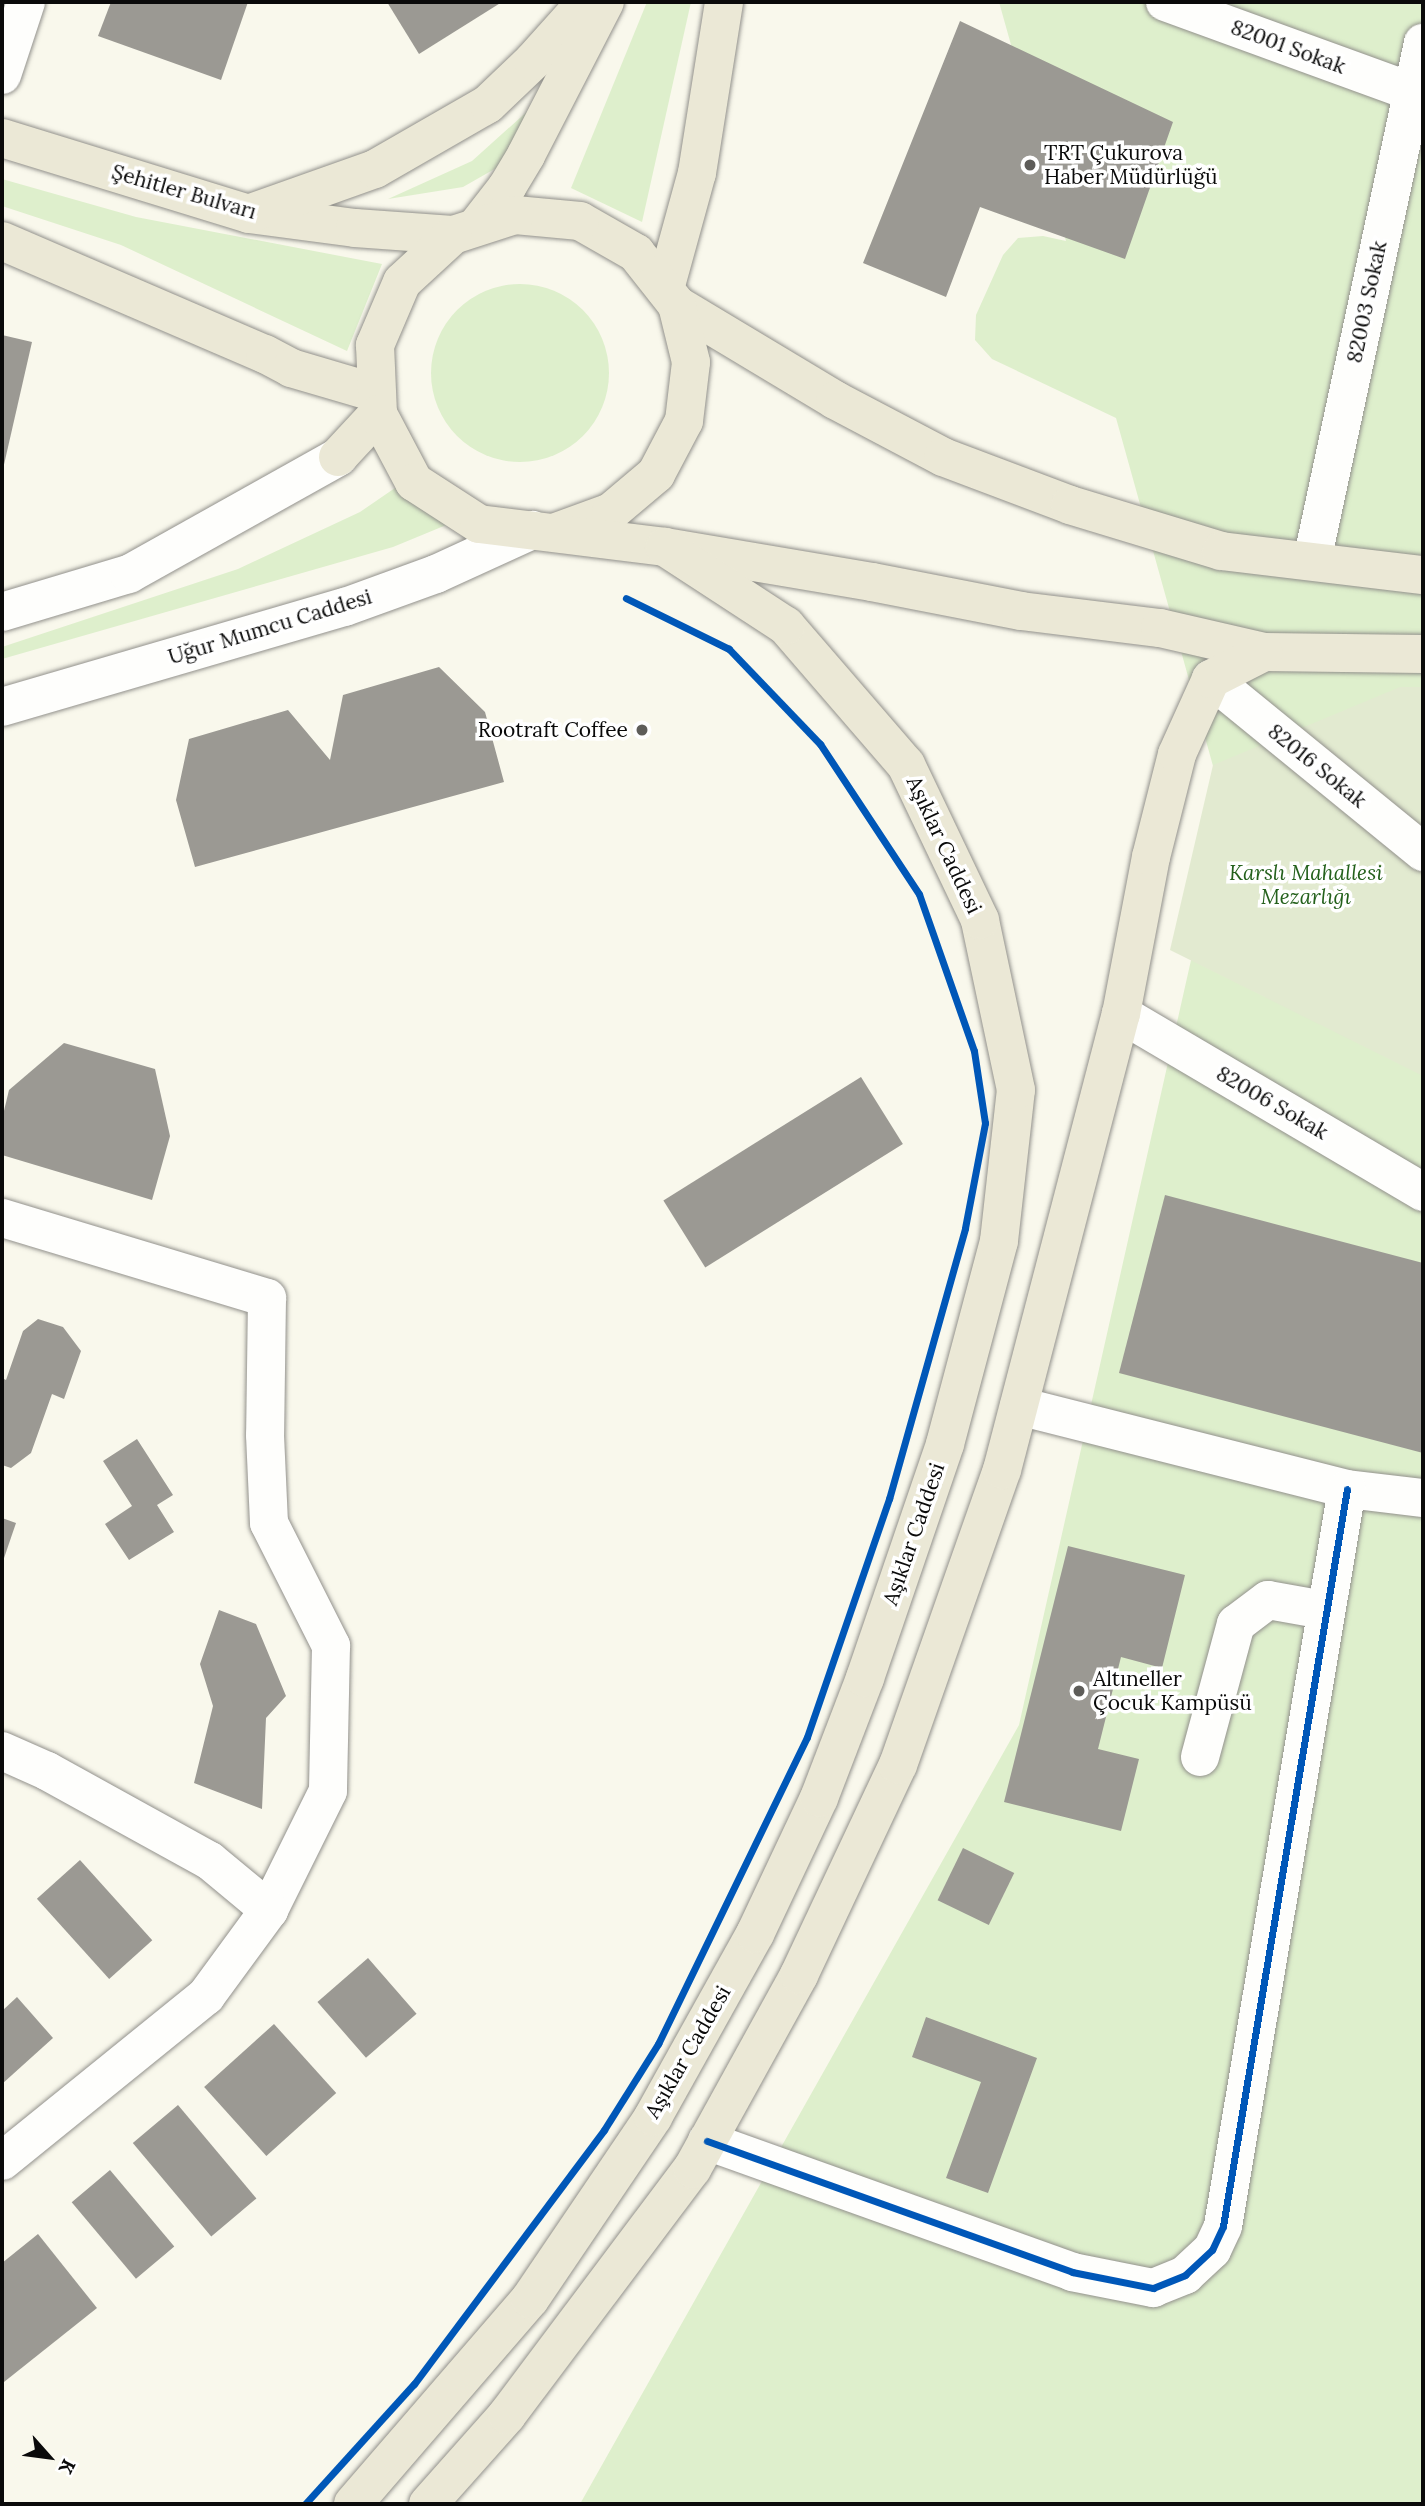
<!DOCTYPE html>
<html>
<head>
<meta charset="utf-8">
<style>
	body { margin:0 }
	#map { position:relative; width:1425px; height:2506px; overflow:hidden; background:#f9f8ec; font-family:Lora,serif }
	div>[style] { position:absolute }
	.green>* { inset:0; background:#deefcc }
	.round { border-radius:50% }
	.cemetery>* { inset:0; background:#e2ead0 }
	.building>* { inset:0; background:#9b9993; transform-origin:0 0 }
	.roads { filter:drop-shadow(0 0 2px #92918c) drop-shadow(0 0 2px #92918c) }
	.minor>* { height:38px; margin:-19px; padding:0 19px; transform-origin:19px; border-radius:19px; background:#fefefc }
	.major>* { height:38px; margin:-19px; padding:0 19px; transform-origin:19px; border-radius:19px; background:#ebe8d6 }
	.cycleway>* { height:7px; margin:-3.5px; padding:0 3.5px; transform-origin:3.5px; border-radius:3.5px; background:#0057b8 }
	.dots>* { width:19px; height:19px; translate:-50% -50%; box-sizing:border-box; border:4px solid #fff; border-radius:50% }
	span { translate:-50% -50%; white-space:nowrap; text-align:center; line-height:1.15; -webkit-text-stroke:7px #fff; paint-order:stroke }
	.street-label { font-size:21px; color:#0a0a0a }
	.poi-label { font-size:21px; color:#0a0a0a }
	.left { translate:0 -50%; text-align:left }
	.right { translate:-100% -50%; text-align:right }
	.park-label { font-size:21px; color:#23601b; font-style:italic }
	.frame { position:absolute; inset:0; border:4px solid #0a0a0a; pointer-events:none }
	.north { position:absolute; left:14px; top:2422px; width:70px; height:70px; -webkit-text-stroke:5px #fff; paint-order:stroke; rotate:118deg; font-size:19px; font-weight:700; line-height:28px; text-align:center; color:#0a0a0a }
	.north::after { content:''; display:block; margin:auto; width:24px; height:32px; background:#0a0a0a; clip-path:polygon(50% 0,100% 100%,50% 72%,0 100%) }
</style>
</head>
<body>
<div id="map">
	<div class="green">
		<i style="clip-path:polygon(647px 2px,691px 2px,642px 222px,571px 188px)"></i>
		<i style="clip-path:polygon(999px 2px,1423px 2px,1423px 2504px,580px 2504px,1019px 1725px,1225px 809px,1116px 418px,992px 359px,975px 340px,976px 315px,1003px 255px,1018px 238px,1043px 236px,1066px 241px)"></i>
		<i style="clip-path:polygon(541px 99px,514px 158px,463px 187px,388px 199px,472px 161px)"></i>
		<i style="clip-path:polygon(2px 179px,136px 217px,382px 264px,347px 351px,121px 245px,2px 206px)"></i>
		<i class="round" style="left:431px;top:284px;width:178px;height:178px"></i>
		<i style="clip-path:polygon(395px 488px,456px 521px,393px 547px,2px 659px,2px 647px,238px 569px,360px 512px)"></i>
	</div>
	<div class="cemetery">
		<i style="clip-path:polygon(1400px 687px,1423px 687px,1423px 1076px,1170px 950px,1213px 765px)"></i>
	</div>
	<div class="building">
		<i style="clip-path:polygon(111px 2px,248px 2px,221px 80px,98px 36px)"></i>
		<i style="clip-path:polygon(387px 2px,502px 2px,419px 54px)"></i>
		<i style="clip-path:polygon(960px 21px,1173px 122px,1125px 259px,980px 207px,946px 297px,863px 263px)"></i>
		<i style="clip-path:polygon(2px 335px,32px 342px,3px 469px,2px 469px)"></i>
		<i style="clip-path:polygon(439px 667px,485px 712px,504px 782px,195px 867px,176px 800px,189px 739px,288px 710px,330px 760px,343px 695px)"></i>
		<i style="clip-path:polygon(64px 1043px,155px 1069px,170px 1136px,152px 1200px,2px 1155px,2px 1119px,9px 1090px)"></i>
		<i style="left:861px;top:1077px;width:79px;height:233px;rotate:58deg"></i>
		<i style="clip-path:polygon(1165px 1195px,1423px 1263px,1423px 1453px,1119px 1373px)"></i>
		<i style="clip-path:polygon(38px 1319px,63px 1327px,81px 1351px,64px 1399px,52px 1394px,31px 1453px,11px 1468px,2px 1465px,2px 1378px,6px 1380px,23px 1331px)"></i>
		<i style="clip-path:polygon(137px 1439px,173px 1495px,157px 1505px,174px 1532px,129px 1560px,105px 1524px,132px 1506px,103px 1461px)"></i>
		<i style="clip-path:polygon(2px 1518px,16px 1523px,2px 1564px)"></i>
		<i style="clip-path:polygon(1068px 1546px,1185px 1575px,1162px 1668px,1121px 1657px,1098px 1749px,1139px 1759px,1121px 1831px,1004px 1802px)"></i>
		<i style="clip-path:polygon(219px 1610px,256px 1624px,286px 1696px,266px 1718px,262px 1809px,194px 1783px,213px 1706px,200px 1664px)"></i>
		<i style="left:963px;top:1848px;width:57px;height:58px;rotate:26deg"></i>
		<i style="left:80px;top:1860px;width:108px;height:58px;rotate:48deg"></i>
		<i style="left:368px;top:1958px;width:74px;height:67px;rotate:49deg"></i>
		<i style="clip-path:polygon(17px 1997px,53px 2038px,2px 2084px,2px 2011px)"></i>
		<i style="clip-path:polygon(926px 2017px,1037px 2058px,988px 2193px,946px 2178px,981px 2082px,912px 2057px)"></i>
		<i style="left:274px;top:2024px;width:93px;height:94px;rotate:48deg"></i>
		<i style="left:178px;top:2105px;width:122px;height:59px;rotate:50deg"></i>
		<i style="left:110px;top:2170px;width:100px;height:50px;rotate:50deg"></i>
		<i style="clip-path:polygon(38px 2234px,97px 2308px,4px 2382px,2px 2263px)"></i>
	</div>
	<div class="roads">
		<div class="minor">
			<i style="left:1165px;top:2px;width:263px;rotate:20deg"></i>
			<i style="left:2px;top:75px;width:77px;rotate:-71.8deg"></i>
			<i style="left:1312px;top:561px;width:530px;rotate:-77.91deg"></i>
			<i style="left:2px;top:612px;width:133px;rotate:-16.7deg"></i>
			<i style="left:129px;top:574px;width:240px;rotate:-29.2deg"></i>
			<i style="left:1211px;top:679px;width:274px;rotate:39.2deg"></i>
			<i style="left:2px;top:707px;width:357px;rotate:-16.3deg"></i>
			<i style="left:345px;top:607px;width:97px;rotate:-19.9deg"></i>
			<i style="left:436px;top:574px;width:106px;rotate:-24.6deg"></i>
			<i style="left:1121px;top:1014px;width:351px;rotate:30.5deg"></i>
			<i style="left:2px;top:1218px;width:277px;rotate:16.8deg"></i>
			<i style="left:267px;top:1298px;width:137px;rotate:90.8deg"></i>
			<i style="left:265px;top:1435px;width:88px;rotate:87.4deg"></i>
			<i style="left:269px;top:1523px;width:138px;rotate:63.2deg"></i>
			<i style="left:331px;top:1646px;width:145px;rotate:91.2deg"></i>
			<i style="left:328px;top:1791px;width:133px;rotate:116.4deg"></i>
			<i style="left:1019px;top:1406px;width:338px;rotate:14.2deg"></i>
			<i style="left:1347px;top:1489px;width:77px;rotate:6.8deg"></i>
			<i style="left:2px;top:1751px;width:49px;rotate:24deg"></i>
			<i style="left:47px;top:1771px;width:186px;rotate:28.9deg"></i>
			<i style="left:210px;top:1861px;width:77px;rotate:39.7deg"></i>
			<i style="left:269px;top:1910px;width:107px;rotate:126.2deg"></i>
			<i style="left:206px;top:1996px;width:262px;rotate:141deg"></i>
			<i style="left:1200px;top:1757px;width:138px;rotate:-74.9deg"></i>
			<i style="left:1236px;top:1624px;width:40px;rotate:-37deg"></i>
			<i style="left:1268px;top:1600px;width:57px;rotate:10.1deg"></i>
			<i style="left:707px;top:2141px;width:388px;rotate:19.7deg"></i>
			<i style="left:1072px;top:2272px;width:83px;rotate:11.2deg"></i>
			<i style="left:1153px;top:2288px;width:35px;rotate:-22deg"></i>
			<i style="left:1185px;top:2275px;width:37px;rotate:-43deg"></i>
			<i style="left:1212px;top:2250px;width:26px;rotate:-65deg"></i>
			<i style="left:1223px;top:2226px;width:747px;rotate:-80.45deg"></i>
		</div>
		<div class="major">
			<i style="left:2px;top:138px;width:258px;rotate:17.1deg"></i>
			<i style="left:249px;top:214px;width:107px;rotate:7.5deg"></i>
			<i style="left:355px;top:228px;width:98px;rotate:4.1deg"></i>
			<i style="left:254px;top:212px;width:128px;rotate:-19.6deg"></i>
			<i style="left:375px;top:169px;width:130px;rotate:-29.9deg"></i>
			<i style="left:488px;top:104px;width:62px;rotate:-43.7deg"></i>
			<i style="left:533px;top:61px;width:79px;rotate:-48.1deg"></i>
			<i style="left:476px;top:227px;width:51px;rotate:-52.2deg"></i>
			<i style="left:507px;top:187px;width:37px;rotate:-59deg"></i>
			<i style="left:526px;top:155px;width:172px;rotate:-62.7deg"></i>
			<i style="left:2px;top:241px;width:286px;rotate:23.3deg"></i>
			<i style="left:265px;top:354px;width:30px;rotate:28deg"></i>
			<i style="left:291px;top:368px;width:89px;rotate:16.4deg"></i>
			<i style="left:665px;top:289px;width:120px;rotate:-74.6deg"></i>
			<i style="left:697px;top:173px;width:173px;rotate:-81deg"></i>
			<i style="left:677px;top:305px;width:184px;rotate:31deg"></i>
			<i style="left:835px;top:400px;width:122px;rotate:27.8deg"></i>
			<i style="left:943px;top:457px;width:136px;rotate:20.7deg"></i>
			<i style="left:1070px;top:505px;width:158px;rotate:16.9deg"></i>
			<i style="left:1221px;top:551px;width:203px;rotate:6.8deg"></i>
			<i style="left:338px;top:457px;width:59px;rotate:-47.1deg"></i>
			<i style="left:556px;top:532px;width:59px;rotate:-20deg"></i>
			<i style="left:611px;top:512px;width:59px;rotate:-40.2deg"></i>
			<i style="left:656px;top:474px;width:60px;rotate:-62.2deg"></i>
			<i style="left:684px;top:421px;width:59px;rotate:-83.2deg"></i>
			<i style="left:691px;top:362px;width:59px;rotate:-103.8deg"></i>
			<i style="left:677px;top:305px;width:66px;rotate:-128.3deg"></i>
			<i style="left:636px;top:253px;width:64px;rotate:-150.3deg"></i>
			<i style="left:580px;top:221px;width:65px;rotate:-174.7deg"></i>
			<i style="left:515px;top:215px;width:65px;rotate:162.1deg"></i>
			<i style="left:453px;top:235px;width:69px;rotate:137.3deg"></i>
			<i style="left:402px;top:282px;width:69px;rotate:113.2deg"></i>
			<i style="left:375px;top:345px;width:69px;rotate:87.5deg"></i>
			<i style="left:378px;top:414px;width:77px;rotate:62.1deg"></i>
			<i style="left:414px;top:482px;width:77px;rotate:32.9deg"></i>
			<i style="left:479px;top:524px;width:187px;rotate:7deg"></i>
			<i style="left:665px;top:547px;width:210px;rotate:9.6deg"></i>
			<i style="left:872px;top:582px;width:152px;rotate:11deg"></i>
			<i style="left:1021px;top:611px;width:140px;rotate:7deg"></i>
			<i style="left:1160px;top:628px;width:107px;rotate:13deg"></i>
			<i style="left:1264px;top:652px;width:159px;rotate:0.7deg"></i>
			<i style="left:353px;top:2504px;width:271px;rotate:-49.2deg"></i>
			<i style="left:530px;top:2299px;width:220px;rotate:-55.9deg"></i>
			<i style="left:653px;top:2117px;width:210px;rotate:-60.9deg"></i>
			<i style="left:755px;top:1934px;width:150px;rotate:-64.8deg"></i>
			<i style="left:819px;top:1798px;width:129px;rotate:-69deg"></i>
			<i style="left:865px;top:1678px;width:247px;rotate:-71.1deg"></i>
			<i style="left:945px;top:1444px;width:210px;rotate:-75.1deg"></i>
			<i style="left:999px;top:1241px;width:152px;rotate:-83.6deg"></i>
			<i style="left:1016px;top:1090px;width:174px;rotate:-102deg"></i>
			<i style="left:980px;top:920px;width:172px;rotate:-115.5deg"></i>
			<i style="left:906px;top:765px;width:184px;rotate:-130.8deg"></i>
			<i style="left:786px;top:626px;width:145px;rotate:-146.9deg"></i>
			<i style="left:428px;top:2504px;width:119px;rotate:-48.4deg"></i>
			<i style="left:507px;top:2415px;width:308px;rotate:-53.1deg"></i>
			<i style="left:692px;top:2169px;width:222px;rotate:-61.1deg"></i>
			<i style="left:799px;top:1975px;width:232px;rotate:-64.8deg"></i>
			<i style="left:898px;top:1765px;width:313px;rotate:-70.6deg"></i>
			<i style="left:1002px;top:1470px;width:471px;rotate:-75.4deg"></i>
			<i style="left:1121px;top:1014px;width:160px;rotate:-79.2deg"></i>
			<i style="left:1151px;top:857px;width:106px;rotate:-75.8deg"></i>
			<i style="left:1177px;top:754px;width:82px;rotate:-65.6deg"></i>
			<i style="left:1211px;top:679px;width:59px;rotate:-27deg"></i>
		</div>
	</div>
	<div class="cycleway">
		<i style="left:707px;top:2141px;width:388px;rotate:19.7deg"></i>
		<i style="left:1072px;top:2272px;width:83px;rotate:11.2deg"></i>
		<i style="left:1153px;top:2288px;width:35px;rotate:-22deg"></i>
		<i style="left:1185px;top:2275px;width:37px;rotate:-43deg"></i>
		<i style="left:1212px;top:2250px;width:26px;rotate:-65deg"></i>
		<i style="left:1223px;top:2226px;width:747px;rotate:-80.45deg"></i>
		<i style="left:305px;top:2504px;width:162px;rotate:-47.8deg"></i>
		<i style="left:414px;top:2384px;width:317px;rotate:-53.2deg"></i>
		<i style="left:604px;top:2130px;width:102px;rotate:-57.9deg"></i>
		<i style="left:658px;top:2044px;width:341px;rotate:-64.1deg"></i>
		<i style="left:807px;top:1737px;width:252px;rotate:-71deg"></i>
		<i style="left:889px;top:1499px;width:281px;rotate:-74.3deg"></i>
		<i style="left:965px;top:1228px;width:107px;rotate:-79.2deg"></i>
		<i style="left:985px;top:1123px;width:73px;rotate:-98.7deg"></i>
		<i style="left:974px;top:1051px;width:166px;rotate:-109.3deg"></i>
		<i style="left:919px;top:894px;width:180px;rotate:-123.4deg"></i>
		<i style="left:820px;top:744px;width:132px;rotate:-133.8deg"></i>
		<i style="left:729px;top:649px;width:115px;rotate:-153.7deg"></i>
	</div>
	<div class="dots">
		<i style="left:1030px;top:165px;background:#5e5d59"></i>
		<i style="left:642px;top:730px;background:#5e5d59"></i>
		<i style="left:1079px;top:1691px;background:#5e5d59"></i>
	</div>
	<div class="street-label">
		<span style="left:1288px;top:47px;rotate:20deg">82001 Sokak</span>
		<span style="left:184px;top:192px;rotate:16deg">Şehitler Bulvarı</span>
		<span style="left:1367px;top:302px;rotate:-78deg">82003 Sokak</span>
		<span style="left:270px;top:627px;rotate:-17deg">Uğur Mumcu Caddesi</span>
		<span style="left:1317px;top:766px;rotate:39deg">82016 Sokak</span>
		<span style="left:944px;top:845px;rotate:65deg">Aşıklar Caddesi</span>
		<span style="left:1272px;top:1103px;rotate:30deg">82006 Sokak</span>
		<span style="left:914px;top:1534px;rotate:-71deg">Aşıklar Caddesi</span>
		<span style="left:688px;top:2052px;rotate:-60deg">Aşıklar Caddesi</span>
	</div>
	<div class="poi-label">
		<span class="left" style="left:1044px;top:165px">TRT Çukurova<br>Haber Müdürlüğü</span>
		<span class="right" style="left:628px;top:730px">Rootraft Coffee</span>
		<span class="left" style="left:1093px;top:1691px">Altıneller<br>Çocuk Kampüsü</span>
	</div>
	<div class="park-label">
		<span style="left:1306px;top:885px">Karslı Mahallesi<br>Mezarlığı</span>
	</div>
	<div class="frame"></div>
	<div class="north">K</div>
</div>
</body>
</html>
